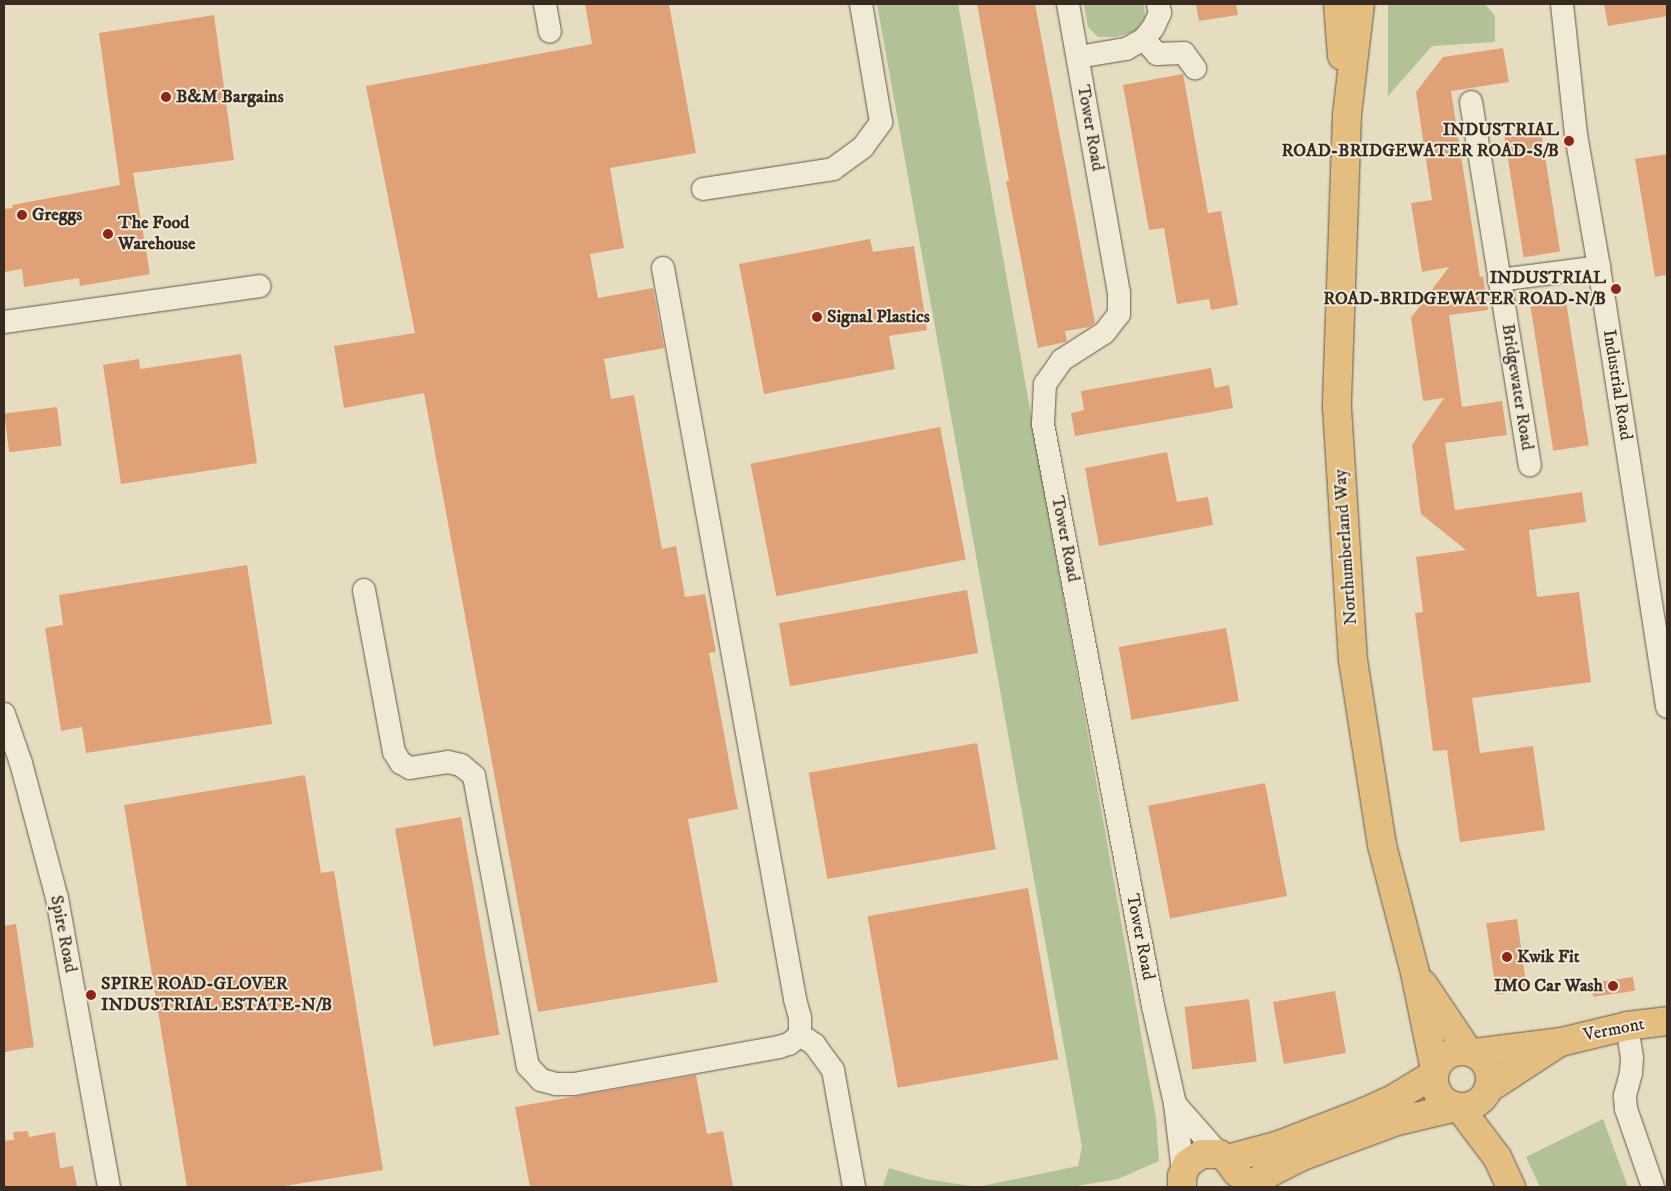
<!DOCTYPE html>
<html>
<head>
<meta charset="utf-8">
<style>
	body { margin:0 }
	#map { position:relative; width:1671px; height:1191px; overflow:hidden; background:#e6ddc0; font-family:"IM FELL DW Pica",serif }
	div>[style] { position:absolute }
	.green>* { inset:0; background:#b1c296 }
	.building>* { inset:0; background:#e0a178; transform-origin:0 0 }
	.roads { filter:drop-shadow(0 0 1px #645749) drop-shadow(0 0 1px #645749) }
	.minor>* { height:22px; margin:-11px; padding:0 11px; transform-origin:11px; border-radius:11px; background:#efe9d6 }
	.major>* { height:28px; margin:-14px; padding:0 14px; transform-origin:14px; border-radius:14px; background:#e3be80 }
	.major>.ring { margin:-14px; padding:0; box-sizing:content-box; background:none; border:28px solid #e3be80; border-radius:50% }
	.dots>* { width:14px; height:14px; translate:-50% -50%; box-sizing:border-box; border:2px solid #efe9d6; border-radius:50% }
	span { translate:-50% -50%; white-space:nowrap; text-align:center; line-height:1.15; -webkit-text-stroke:4px #efe9d6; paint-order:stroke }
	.poi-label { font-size:18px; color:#382a21; font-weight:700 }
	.left { translate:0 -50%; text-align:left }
	.right { translate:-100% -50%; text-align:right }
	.street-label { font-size:18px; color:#382a21 }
	.frame { position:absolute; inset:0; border:5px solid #382a21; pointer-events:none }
</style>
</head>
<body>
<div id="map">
	<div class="green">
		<i style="clip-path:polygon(877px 4px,958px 4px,1156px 1118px,1159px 1161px,1118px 1179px,1071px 1187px,883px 1187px,883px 1186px,889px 1168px,926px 1179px,977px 1187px,1078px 1166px,1082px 1147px)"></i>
		<i style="clip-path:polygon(1084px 4px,1144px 4px,1145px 17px,1136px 31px,1116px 37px,1098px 37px,1088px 27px)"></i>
		<i style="clip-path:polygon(1388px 4px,1485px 4px,1495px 16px,1495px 42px,1432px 46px,1388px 96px)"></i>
		<i style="clip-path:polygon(1603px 1119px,1628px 1187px,1540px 1187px,1526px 1157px)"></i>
	</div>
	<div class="building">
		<i style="clip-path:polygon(585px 4px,669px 4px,696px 153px,610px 168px,624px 248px,590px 254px,598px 298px,653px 288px,664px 348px,604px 359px,611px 399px,634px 395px,662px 549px,676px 546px,685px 597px,705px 594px,716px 652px,709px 653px,738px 809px,688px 819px,718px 982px,538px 1012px,424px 393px,344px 408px,334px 346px,415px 333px,366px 86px,592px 44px)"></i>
		<i style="clip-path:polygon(977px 4px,1035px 4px,1095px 323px,1089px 327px,1065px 331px,1067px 341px,1065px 342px,1038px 348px,1006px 181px,1009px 181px)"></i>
		<i style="clip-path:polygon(1196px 4px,1236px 4px,1238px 15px,1199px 21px)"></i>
		<i style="clip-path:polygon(1604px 4px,1667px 4px,1667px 16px,1608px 26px)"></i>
		<i style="clip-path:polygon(214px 15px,234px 160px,133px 173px,150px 274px,80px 286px,79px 278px,24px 287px,22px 269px,4px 272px,4px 209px,13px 208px,12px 205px,120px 185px,99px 33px)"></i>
		<i style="clip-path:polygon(1503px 48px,1509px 82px,1451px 91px,1480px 277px,1483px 276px,1488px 310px,1449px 315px,1462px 407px,1502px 401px,1507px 435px,1445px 443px,1455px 510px,1582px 492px,1586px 522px,1529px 530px,1537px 597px,1579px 592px,1591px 682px,1472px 698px,1480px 753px,1533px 746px,1545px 830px,1460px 842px,1447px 750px,1433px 751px,1415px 613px,1423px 612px,1416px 557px,1466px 550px,1421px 514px,1412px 445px,1444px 398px,1423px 401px,1411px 318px,1449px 267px,1422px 272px,1411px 203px,1432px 200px,1416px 92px,1443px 57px)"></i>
		<i style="clip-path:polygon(1183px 74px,1208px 213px,1221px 211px,1238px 305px,1211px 310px,1209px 299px,1177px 304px,1164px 228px,1149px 230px,1123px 85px)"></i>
		<i style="left:1541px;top:131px;width:122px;height:37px;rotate:81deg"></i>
		<i style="clip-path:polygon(1667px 154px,1667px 275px,1655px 277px,1635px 159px)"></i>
		<i style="clip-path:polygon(870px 239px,873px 252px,914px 246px,927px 330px,889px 336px,895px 369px,764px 394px,739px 264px)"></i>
		<i style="left:1566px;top:301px;width:146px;height:36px;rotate:81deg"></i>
		<i style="clip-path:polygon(241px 354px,257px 463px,121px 484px,103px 365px,139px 359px,140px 369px)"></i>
		<i style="clip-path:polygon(1211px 368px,1215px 388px,1229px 385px,1233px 408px,1075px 436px,1071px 413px,1084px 410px,1081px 391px)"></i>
		<i style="left:57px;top:407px;width:39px;height:53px;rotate:83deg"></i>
		<i style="left:940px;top:427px;width:135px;height:193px;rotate:79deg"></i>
		<i style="clip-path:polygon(1167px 452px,1177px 502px,1208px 497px,1213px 525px,1099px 546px,1085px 468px)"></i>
		<i style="clip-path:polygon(247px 565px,272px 724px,86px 753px,82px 727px,61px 731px,45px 628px,63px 625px,59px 595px)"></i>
		<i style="left:967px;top:590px;width:64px;height:191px;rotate:80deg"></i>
		<i style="left:1226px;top:628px;width:74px;height:109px;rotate:80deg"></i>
		<i style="left:977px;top:743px;width:108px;height:171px;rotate:80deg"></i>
		<i style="clip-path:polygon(305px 775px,321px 873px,334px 871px,383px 1170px,279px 1187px,187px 1187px,124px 805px)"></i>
		<i style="left:1265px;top:783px;width:115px;height:119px;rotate:79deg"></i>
		<i style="left:461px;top:817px;width:221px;height:67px;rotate:80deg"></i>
		<i style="left:1028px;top:888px;width:174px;height:163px;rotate:80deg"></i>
		<i style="left:1517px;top:919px;width:72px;height:31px;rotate:82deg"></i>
		<i style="clip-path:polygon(16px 924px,34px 1047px,4px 1052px,4px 926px)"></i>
		<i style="left:1633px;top:977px;width:14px;height:42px;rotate:82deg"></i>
		<i style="left:1335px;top:991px;width:63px;height:63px;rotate:80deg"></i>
		<i style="left:1249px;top:999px;width:63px;height:65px;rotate:83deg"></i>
		<i style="clip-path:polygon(696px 1075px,707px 1134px,723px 1131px,733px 1187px,530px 1187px,515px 1107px)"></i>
		<i style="clip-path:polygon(28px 1131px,29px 1137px,55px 1132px,60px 1168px,73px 1166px,77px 1187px,4px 1187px,4px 1141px,14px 1140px,13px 1132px)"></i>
	</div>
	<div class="roads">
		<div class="minor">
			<i style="left:545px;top:4px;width:28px;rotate:80deg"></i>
			<i style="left:1068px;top:4px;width:292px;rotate:80deg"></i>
			<i style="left:1119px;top:292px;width:22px;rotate:90deg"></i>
			<i style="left:1119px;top:314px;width:24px;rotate:128deg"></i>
			<i style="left:1104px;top:333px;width:50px;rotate:147.3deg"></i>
			<i style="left:1062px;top:360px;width:29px;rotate:125deg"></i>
			<i style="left:1045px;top:384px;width:40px;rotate:92.9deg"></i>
			<i style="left:1043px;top:424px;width:592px;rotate:79.3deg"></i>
			<i style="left:1153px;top:1006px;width:100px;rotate:77.3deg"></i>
			<i style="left:1175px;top:1104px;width:67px;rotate:83.2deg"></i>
			<i style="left:1562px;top:4px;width:132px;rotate:83.9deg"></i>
			<i style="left:1576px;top:135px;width:134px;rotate:80.1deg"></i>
			<i style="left:1599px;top:267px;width:445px;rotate:81.2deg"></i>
			<i style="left:1144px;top:39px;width:20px;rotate:49deg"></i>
			<i style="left:1157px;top:54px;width:27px;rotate:-2deg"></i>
			<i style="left:1184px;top:53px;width:19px;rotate:54deg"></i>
			<i style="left:1078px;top:57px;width:49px;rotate:-9.5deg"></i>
			<i style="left:1126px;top:49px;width:21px;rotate:-29deg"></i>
			<i style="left:1144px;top:39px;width:14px;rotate:-51deg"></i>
			<i style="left:1153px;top:28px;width:17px;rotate:-65deg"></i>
			<i style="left:1160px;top:13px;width:9px;rotate:-103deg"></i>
			<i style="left:1471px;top:102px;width:368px;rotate:80.8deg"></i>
			<i style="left:703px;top:189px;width:132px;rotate:-8.7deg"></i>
			<i style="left:833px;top:169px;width:37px;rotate:-36deg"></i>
			<i style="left:863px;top:147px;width:31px;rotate:-54deg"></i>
			<i style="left:881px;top:122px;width:120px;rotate:-99.6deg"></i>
			<i style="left:663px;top:268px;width:743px;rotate:79.76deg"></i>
			<i style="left:795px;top:999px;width:20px;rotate:75deg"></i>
			<i style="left:800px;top:1018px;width:17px;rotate:90deg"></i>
			<i style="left:1499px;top:280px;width:101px;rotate:-7.4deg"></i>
			<i style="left:4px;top:322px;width:258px;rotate:-8deg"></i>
			<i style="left:364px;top:590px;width:165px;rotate:79.5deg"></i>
			<i style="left:394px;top:752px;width:13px;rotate:58deg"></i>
			<i style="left:401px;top:763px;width:10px;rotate:29deg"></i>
			<i style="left:410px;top:768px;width:38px;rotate:-9deg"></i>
			<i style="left:448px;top:762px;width:13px;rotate:13deg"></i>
			<i style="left:461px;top:765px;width:17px;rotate:40deg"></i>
			<i style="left:474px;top:776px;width:295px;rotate:79.5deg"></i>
			<i style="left:528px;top:1066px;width:19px;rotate:47deg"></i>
			<i style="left:541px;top:1080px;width:16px;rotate:15deg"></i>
			<i style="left:556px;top:1084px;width:18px"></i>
			<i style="left:574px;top:1084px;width:208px;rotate:-10.2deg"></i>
			<i style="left:779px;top:1047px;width:10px;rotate:-17deg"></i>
			<i style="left:789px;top:1044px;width:14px;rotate:-39deg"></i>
			<i style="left:4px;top:714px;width:52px;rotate:70.9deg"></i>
			<i style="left:21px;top:763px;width:140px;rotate:75.1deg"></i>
			<i style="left:57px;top:898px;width:294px;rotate:79.8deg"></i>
			<i style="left:1627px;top:1026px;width:32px;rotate:81deg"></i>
			<i style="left:1632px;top:1058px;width:15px;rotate:94deg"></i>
			<i style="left:1631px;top:1073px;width:24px;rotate:105deg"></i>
			<i style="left:1625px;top:1096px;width:13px;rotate:86deg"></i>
			<i style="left:1626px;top:1109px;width:83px;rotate:70.9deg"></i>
			<i style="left:800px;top:1035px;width:17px;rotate:33deg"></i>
			<i style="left:814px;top:1044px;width:32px;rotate:54deg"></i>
			<i style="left:833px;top:1070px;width:119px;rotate:79.8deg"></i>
			<i style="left:1175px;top:1104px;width:67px;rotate:48.7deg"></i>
		</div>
		<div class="major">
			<i style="left:1338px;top:4px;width:52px;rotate:85.6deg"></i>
			<i style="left:1360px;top:4px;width:112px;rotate:96.7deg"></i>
			<i style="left:1347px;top:115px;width:292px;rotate:92deg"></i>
			<i style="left:1337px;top:407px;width:254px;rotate:86.4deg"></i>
			<i style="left:1353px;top:660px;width:187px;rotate:81.1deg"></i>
			<i style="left:1382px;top:845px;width:132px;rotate:75.5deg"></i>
			<i style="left:1415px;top:973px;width:99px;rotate:78.3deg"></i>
			<i style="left:1423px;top:984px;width:81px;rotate:56.1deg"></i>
			<i class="ring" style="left:1434px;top:1051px;width:28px;height:28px"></i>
			<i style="left:1474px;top:1053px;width:88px;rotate:-7.2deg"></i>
			<i style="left:1561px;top:1042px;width:68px;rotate:-13.6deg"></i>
			<i style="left:1627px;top:1026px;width:40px;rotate:-7.1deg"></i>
			<i style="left:1488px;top:1089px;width:79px;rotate:-33.1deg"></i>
			<i style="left:1459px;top:1107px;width:63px;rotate:52.8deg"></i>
			<i style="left:1497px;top:1157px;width:33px;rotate:65deg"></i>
			<i style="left:1227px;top:1159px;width:51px;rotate:-14.9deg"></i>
			<i style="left:1276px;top:1146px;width:92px;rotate:-21deg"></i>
			<i style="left:1362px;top:1113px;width:36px;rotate:-24deg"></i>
			<i style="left:1395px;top:1098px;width:46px;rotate:-31.6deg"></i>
			<i style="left:1182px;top:1187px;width:11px;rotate:-90deg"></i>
			<i style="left:1182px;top:1176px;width:13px;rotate:-67deg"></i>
			<i style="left:1187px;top:1164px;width:18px;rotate:-34deg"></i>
			<i style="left:1202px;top:1154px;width:17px"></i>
			<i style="left:1219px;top:1154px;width:9px;rotate:32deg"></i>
			<i style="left:1227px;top:1159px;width:17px;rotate:54deg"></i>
			<i style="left:1247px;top:1187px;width:28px;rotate:-32deg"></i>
			<i style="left:1271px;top:1172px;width:36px;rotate:-27deg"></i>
			<i style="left:1303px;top:1156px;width:97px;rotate:-20.5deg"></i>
			<i style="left:1394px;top:1122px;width:65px;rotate:-13.4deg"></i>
		</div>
	</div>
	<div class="dots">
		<i style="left:166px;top:97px;background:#8f2418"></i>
		<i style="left:1569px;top:141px;background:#8f2418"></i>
		<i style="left:22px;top:215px;background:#8f2418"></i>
		<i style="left:108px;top:234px;background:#8f2418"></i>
		<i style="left:1616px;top:289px;background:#8f2418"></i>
		<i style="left:817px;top:317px;background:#8f2418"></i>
		<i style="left:1507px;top:957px;background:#8f2418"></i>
		<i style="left:1613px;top:986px;background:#8f2418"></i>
		<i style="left:91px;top:995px;background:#8f2418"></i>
	</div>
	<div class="poi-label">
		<span class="left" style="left:176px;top:97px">B&amp;M Bargains</span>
		<span class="right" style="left:1559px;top:141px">INDUSTRIAL<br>ROAD-BRIDGEWATER ROAD-S/B</span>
		<span class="left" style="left:32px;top:215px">Greggs</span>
		<span class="left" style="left:118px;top:234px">The Food<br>Warehouse</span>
		<span class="right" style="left:1606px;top:289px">INDUSTRIAL<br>ROAD-BRIDGEWATER ROAD-N/B</span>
		<span class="left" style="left:827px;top:317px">Signal Plastics</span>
		<span class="left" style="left:1517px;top:957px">Kwik Fit</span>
		<span class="left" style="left:101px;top:995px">SPIRE ROAD-GLOVER<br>INDUSTRIAL ESTATE-N/B</span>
		<span class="right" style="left:1603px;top:986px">IMO Car Wash</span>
	</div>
	<div class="street-label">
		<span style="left:1090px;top:128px;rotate:80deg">Tower Road</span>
		<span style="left:1617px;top:385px;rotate:81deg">Industrial Road</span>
		<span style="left:1517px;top:387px;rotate:81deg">Bridgewater Road</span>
		<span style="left:1065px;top:539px;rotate:79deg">Tower Road</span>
		<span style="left:1346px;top:547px;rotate:-94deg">Northumberland Way</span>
		<span style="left:63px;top:934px;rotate:79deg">Spire Road</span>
		<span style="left:1140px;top:937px;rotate:79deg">Tower Road</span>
		<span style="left:1614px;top:1030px;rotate:-11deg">Vermont</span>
	</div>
	<div class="frame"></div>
</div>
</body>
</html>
